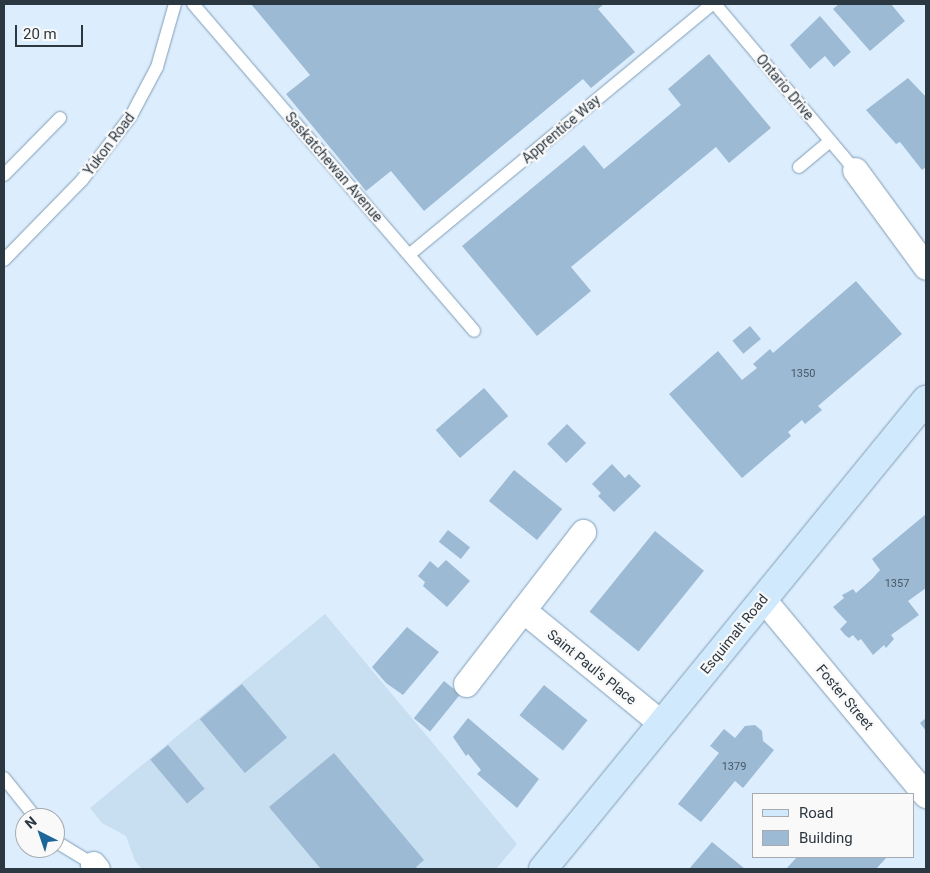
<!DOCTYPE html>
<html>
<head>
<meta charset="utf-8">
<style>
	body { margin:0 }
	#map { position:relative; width:930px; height:873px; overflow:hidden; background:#dceefe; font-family:Roboto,sans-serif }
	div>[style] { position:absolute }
	.built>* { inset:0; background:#c8def1 }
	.building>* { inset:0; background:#9cbad3; transform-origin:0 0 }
	.roads { filter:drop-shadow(0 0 1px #809db5) drop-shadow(0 0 1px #809db5) }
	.lane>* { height:12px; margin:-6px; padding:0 6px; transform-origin:6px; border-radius:6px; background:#fff }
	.street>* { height:25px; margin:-12.5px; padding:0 12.5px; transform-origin:12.5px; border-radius:12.5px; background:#fff }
	.secondary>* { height:28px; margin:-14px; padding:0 14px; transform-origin:14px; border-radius:14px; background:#d1e9fc }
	span { translate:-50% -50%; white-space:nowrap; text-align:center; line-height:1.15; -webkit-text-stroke:4.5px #f9f9f9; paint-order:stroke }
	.number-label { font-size:11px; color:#475866 }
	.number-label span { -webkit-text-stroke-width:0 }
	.street-label { font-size:14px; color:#2b3741 }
	.frame { position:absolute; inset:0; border:5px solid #2b3741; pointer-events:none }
	.legend { position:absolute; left:752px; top:793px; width:162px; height:65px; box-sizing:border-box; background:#f9f9f9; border:1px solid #a7abaf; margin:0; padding:6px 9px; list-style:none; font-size:15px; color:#2b3741 }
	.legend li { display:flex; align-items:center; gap:10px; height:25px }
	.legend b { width:25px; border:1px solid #a7abaf }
	.north { position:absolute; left:15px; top:808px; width:50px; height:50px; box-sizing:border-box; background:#f9f9f9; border:1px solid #a7abaf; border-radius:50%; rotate:319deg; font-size:14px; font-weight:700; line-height:20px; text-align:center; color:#2b3741 }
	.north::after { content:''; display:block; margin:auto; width:18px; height:22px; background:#1d669a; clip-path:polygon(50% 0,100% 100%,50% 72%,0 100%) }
	.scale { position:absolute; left:15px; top:25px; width:68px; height:22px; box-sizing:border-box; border:2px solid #2b3741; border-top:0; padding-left:6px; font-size:15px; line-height:18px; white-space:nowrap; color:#2b3741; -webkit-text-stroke:4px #f9f9f9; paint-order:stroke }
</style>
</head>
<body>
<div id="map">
	<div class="built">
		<i style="clip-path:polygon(325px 614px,517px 844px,496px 869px,142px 869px,135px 861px,126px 836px,102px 823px,90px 808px)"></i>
	</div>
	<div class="building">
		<i style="clip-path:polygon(251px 4px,604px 4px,598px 9px,635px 52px,591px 88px,583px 79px,424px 211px,391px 171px,366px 191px,286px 94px,310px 75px)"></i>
		<i style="clip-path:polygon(839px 4px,891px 4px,905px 21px,870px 51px,833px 9px)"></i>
		<i style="clip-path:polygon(820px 16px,851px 52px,834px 67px,825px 56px,810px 69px,790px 45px)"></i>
		<i style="clip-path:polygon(709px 54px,771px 128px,729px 163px,716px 147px,571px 267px,591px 291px,537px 336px,462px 246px,584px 145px,604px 169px,681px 105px,668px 89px)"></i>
		<i style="clip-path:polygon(908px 78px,926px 97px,926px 167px,922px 170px,900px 142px,896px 144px,866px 110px)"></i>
		<i style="clip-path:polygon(856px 281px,902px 334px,818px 406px,822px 410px,805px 424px,802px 420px,788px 432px,791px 436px,742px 478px,669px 394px,718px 351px,742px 380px,757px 368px,753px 364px,770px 349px,773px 353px)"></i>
		<i style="left:750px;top:326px;width:17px;height:23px;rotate:50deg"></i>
		<i style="left:484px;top:388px;width:37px;height:64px;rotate:49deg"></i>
		<i style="left:567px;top:424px;width:27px;height:28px;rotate:45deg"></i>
		<i style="clip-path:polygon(612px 464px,625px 478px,629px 474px,641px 486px,614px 512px,598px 496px,601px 493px,592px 484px)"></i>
		<i style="left:514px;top:470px;width:62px;height:40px;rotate:39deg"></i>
		<i style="clip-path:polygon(926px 514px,926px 588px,908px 601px,919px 615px,891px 635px,894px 639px,886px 648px,884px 645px,873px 655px,861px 639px,858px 641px,853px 635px,849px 638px,845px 635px,840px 629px,847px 622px,833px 607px,844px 598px,842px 595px,846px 593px,853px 589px,856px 593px,872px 579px,880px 570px,872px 559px)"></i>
		<i style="left:448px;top:530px;width:28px;height:15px;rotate:38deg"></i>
		<i style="left:655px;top:531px;width:63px;height:104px;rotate:39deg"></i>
		<i style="clip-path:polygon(446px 560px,470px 581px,447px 607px,423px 586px,425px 582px,418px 576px,430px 561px,438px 568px)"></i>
		<i style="clip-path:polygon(407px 627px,439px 652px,403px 695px,386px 683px,372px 667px)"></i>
		<i style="left:444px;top:681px;width:21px;height:48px;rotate:39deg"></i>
		<i style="left:242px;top:684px;width:70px;height:55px;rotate:50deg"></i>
		<i style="left:544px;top:685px;width:56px;height:39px;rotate:39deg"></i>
		<i style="clip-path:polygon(468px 718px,539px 779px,517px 808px,477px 774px,481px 770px,468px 754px,466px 756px,453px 737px)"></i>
		<i style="clip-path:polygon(926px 718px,926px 731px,920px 723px)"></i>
		<i style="clip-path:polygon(755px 725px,762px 731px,763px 741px,774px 750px,743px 788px,735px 781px,701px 822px,678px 804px,719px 753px,710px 746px,724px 729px,735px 738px,745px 726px)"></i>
		<i style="left:168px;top:745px;width:57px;height:23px;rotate:50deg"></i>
		<i style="clip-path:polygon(334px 753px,424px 860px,416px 867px,418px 869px,321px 869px,269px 807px)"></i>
		<i style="clip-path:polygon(712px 842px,745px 869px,689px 869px)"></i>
		<i style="clip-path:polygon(797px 857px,887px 857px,876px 869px,786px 869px)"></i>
	</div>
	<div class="roads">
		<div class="lane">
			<i style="left:193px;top:4px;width:431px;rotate:49.3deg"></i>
			<i style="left:715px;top:4px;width:217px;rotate:49.9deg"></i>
			<i style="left:799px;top:167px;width:40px;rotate:-40deg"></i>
			<i style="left:4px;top:175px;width:80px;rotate:-45.5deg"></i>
			<i style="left:410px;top:254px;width:392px;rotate:-39.6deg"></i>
			<i style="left:4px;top:260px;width:112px;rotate:-45.7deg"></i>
			<i style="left:82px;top:180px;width:81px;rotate:-52.6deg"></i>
			<i style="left:131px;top:116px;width:55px;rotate:-62deg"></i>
			<i style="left:157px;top:67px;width:66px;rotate:-74.1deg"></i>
			<i style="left:4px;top:778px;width:51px;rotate:51.3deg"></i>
			<i style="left:55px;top:841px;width:44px;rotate:31.2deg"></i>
		</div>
		<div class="street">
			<i style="left:855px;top:170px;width:120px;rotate:53.8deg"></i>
			<i style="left:763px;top:599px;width:255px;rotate:50.3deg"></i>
			<i style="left:523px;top:610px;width:178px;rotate:39.3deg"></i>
			<i style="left:466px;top:684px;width:192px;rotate:-52.4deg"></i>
			<i style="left:93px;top:864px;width:6px;rotate:51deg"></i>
		</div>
		<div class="secondary">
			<i style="left:543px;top:869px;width:606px;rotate:-50.76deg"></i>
		</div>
	</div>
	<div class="number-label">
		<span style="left:803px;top:374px">1350</span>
		<span style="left:897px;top:584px">1357</span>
		<span style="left:734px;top:767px">1379</span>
	</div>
	<div class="street-label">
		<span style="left:785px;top:87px;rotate:50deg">Ontario Drive</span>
		<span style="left:561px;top:129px;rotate:-40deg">Apprentice Way</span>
		<span style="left:109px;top:144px;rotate:-53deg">Yukon Road</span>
		<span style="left:334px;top:167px;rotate:49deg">Saskatchewan Avenue</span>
		<span style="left:734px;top:634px;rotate:-51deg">Esquimalt Road</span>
		<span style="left:592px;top:667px;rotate:39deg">Saint Paul's Place</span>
		<span style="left:845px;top:697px;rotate:50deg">Foster Street</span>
	</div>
	<div class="frame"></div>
	<ul class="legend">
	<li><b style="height:6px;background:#d1e9fc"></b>Road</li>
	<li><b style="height:14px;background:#9cbad3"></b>Building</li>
	</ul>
	<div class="north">N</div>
	<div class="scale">20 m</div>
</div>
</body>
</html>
